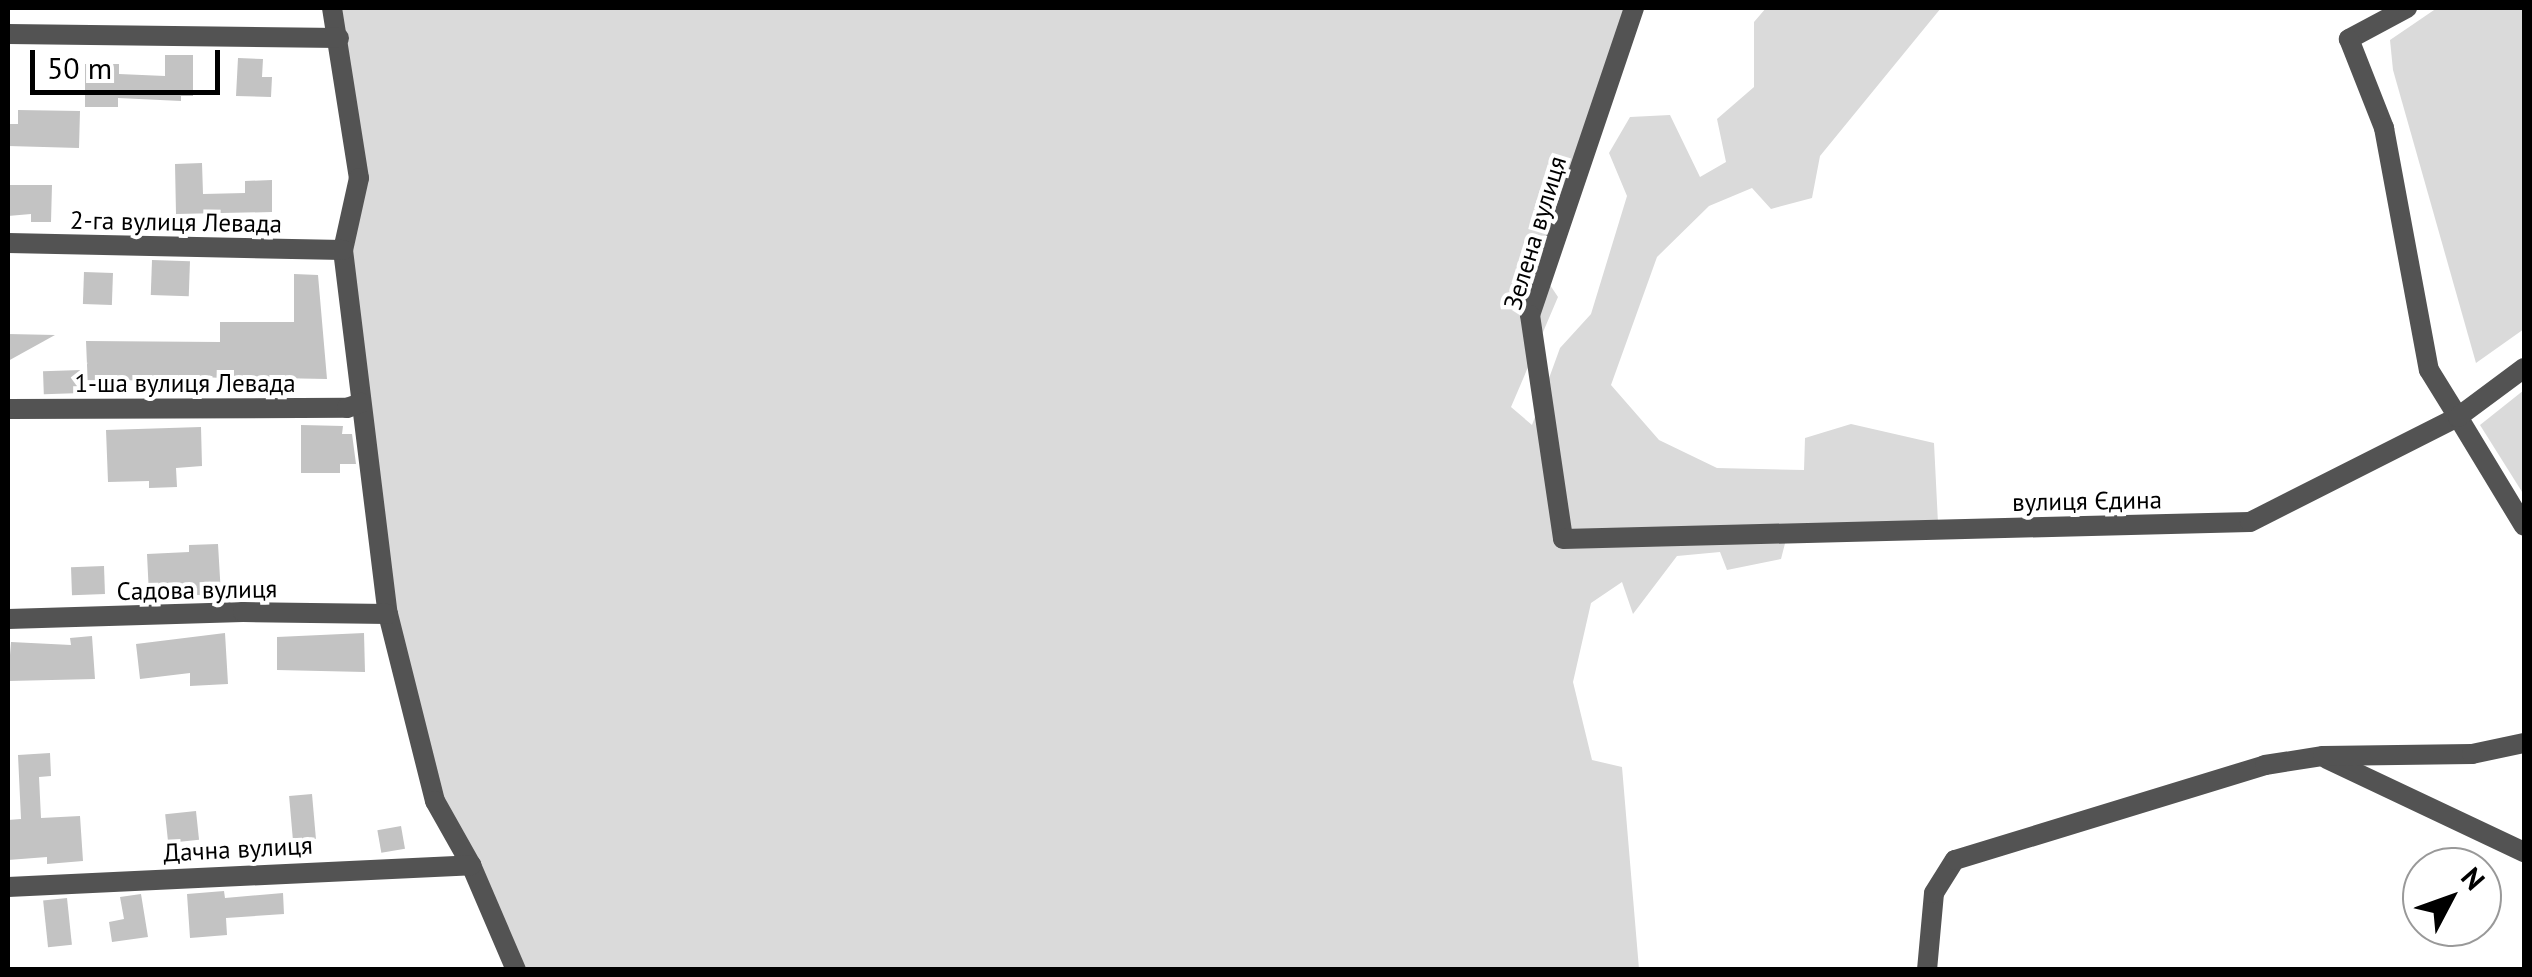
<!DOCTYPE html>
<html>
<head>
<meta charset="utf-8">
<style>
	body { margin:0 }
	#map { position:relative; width:2532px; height:977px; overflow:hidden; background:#fff; font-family:"PT Sans",sans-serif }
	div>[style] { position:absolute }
	.green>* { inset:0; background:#dadada }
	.building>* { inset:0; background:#c3c3c3; transform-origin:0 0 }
	.minor>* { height:20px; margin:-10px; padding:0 10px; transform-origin:10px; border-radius:10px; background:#535353 }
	span { translate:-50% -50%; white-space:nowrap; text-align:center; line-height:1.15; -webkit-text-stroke:8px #fff; paint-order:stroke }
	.street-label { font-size:25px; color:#000 }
	.frame { position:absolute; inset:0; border:10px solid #000; pointer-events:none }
	.north { position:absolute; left:2402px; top:847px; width:100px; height:100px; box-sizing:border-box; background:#fff; border:2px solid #999; border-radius:50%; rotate:49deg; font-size:28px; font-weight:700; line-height:40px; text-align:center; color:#000 }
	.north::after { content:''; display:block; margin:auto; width:35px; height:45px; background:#000; clip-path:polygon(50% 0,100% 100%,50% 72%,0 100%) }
	.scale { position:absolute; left:30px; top:50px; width:190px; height:45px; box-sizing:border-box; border:5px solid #000; border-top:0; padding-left:12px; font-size:30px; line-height:35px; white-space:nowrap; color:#000; -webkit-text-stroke:8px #fff; paint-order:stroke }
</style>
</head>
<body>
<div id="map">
	<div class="green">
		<i style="clip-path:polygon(332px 8px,1633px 8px,1548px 282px,1558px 297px,1511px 407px,1532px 425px,1560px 348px,1591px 314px,1627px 196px,1609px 153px,1630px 117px,1670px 115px,1700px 177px,1726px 162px,1717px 119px,1754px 87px,1754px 22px,1766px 8px,1941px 8px,1820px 156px,1812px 198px,1771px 209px,1752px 188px,1709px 206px,1657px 257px,1611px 385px,1659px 440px,1717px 468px,1804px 470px,1805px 438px,1851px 424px,1934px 443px,1938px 523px,1790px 524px,1781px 559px,1727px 570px,1720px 552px,1677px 556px,1633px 614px,1622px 582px,1591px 603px,1573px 682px,1592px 760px,1622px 767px,1639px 969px,516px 969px,435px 801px,388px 614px,343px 250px,359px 178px)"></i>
		<i style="clip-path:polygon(2437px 8px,2524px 8px,2524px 329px,2476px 363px,2393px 70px,2390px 40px)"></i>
		<i style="clip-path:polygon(2524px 390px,2524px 495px,2480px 425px)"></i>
	</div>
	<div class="building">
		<i style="clip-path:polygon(165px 55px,193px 55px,193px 96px,181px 96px,181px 101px,118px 98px,118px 107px,85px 107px,85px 64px,119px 64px,119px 74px,165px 76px)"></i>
		<i style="clip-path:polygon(238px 58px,263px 59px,262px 77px,272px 77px,271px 97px,236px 96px)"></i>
		<i style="clip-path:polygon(18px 110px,80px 111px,79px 148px,8px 146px,8px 124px,18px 124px)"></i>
		<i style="clip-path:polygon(202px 163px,203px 194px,245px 193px,245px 181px,272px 180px,272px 212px,176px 214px,175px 164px)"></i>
		<i style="clip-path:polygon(8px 185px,52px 185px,51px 222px,31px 222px,31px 214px,8px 216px)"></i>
		<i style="left:152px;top:260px;width:38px;height:35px;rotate:2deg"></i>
		<i style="left:84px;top:272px;width:29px;height:32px;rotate:2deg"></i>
		<i style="clip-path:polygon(294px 274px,318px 275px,327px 379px,275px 378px,276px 384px,247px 385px,247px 392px,221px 392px,220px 378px,179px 375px,179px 382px,121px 380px,122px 388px,88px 389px,86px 341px,220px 342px,220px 322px,294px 322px)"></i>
		<i style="clip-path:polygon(8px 334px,55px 335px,8px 361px)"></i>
		<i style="left:81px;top:370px;width:23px;height:38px;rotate:88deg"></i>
		<i style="clip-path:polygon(301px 425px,343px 426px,342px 434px,352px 434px,356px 464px,340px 464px,340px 473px,301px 473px)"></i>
		<i style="clip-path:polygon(201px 427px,202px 466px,176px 468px,177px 487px,149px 488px,149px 481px,108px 482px,106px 430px)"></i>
		<i style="clip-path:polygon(218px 544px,221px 595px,149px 595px,147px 554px,189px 552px,189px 545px)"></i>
		<i style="left:104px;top:566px;width:28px;height:33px;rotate:88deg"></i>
		<i style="clip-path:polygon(225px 633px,228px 684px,190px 686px,190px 673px,140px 679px,136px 644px)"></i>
		<i style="clip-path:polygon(364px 633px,365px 672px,277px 670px,277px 637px)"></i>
		<i style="clip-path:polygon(92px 636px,95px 679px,8px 681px,11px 642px,71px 645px,70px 638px)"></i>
		<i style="clip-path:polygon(50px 753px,51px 776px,39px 777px,41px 818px,80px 816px,83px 861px,47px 864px,47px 857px,8px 860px,8px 820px,21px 819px,18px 755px)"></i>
		<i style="left:312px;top:794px;width:45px;height:23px;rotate:85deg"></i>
		<i style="left:196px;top:811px;width:29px;height:31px;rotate:84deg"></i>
		<i style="left:401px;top:826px;width:23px;height:24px;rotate:80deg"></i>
		<i style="clip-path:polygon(224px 891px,225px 898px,283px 893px,284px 914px,226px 918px,227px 935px,190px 938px,187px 894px)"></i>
		<i style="clip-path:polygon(141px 894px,148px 937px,112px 942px,109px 922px,124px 919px,120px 897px)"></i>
		<i style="left:67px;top:898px;width:47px;height:24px;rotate:84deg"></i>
	</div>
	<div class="minor">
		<i style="left:332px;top:8px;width:172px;rotate:81deg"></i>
		<i style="left:359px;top:178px;width:74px;rotate:102.5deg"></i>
		<i style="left:343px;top:250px;width:367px;rotate:83deg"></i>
		<i style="left:388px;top:614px;width:193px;rotate:75.9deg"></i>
		<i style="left:435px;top:801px;width:73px;rotate:60.6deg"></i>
		<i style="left:471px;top:865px;width:114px;rotate:66.8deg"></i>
		<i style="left:1634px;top:8px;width:324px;rotate:108.7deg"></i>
		<i style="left:1530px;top:315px;width:226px;rotate:81.6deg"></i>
		<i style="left:1563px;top:539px;width:687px;rotate:-1.42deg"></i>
		<i style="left:2250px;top:522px;width:233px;rotate:-26.8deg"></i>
		<i style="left:2458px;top:417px;width:127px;rotate:58.8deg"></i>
		<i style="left:2407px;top:8px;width:66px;rotate:151.9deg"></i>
		<i style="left:2349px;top:39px;width:96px;rotate:68.5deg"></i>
		<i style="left:2384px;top:128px;width:246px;rotate:79.5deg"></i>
		<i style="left:2429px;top:370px;width:55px;rotate:58.3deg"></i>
		<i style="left:2458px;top:417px;width:82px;rotate:-36.6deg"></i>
		<i style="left:8px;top:34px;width:331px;rotate:0.7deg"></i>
		<i style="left:8px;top:243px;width:335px;rotate:1.2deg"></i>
		<i style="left:8px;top:409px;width:339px;rotate:-0.2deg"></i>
		<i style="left:347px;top:408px;width:15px;rotate:-20deg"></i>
		<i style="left:8px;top:619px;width:235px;rotate:-1.7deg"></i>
		<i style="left:243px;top:612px;width:145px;rotate:0.8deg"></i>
		<i style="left:2327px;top:759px;width:218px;rotate:25.3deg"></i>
		<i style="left:8px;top:887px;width:464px;rotate:-2.7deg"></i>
		<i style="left:1927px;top:970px;width:77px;rotate:-84.8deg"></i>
		<i style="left:1934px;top:893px;width:39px;rotate:-58deg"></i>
		<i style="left:1955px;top:860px;width:324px;rotate:-17deg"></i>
		<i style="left:2265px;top:765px;width:59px;rotate:-8.8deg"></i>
		<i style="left:2323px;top:756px;width:149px;rotate:-0.8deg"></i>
		<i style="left:2472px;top:754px;width:53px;rotate:-11.9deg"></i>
	</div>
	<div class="street-label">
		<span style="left:176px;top:222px;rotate:1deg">2-га вулиця Левада</span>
		<span style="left:1535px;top:233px;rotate:-73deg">Зелена вулиця</span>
		<span style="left:185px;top:383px">1-ша вулиця Левада</span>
		<span style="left:2087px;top:501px;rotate:-1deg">вулиця Єдина</span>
		<span style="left:197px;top:590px;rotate:-1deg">Садова вулиця</span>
		<span style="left:238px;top:849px;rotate:-3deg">Дачна вулиця</span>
	</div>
	<div class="frame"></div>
	<div class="north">N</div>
	<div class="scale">50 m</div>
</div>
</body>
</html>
